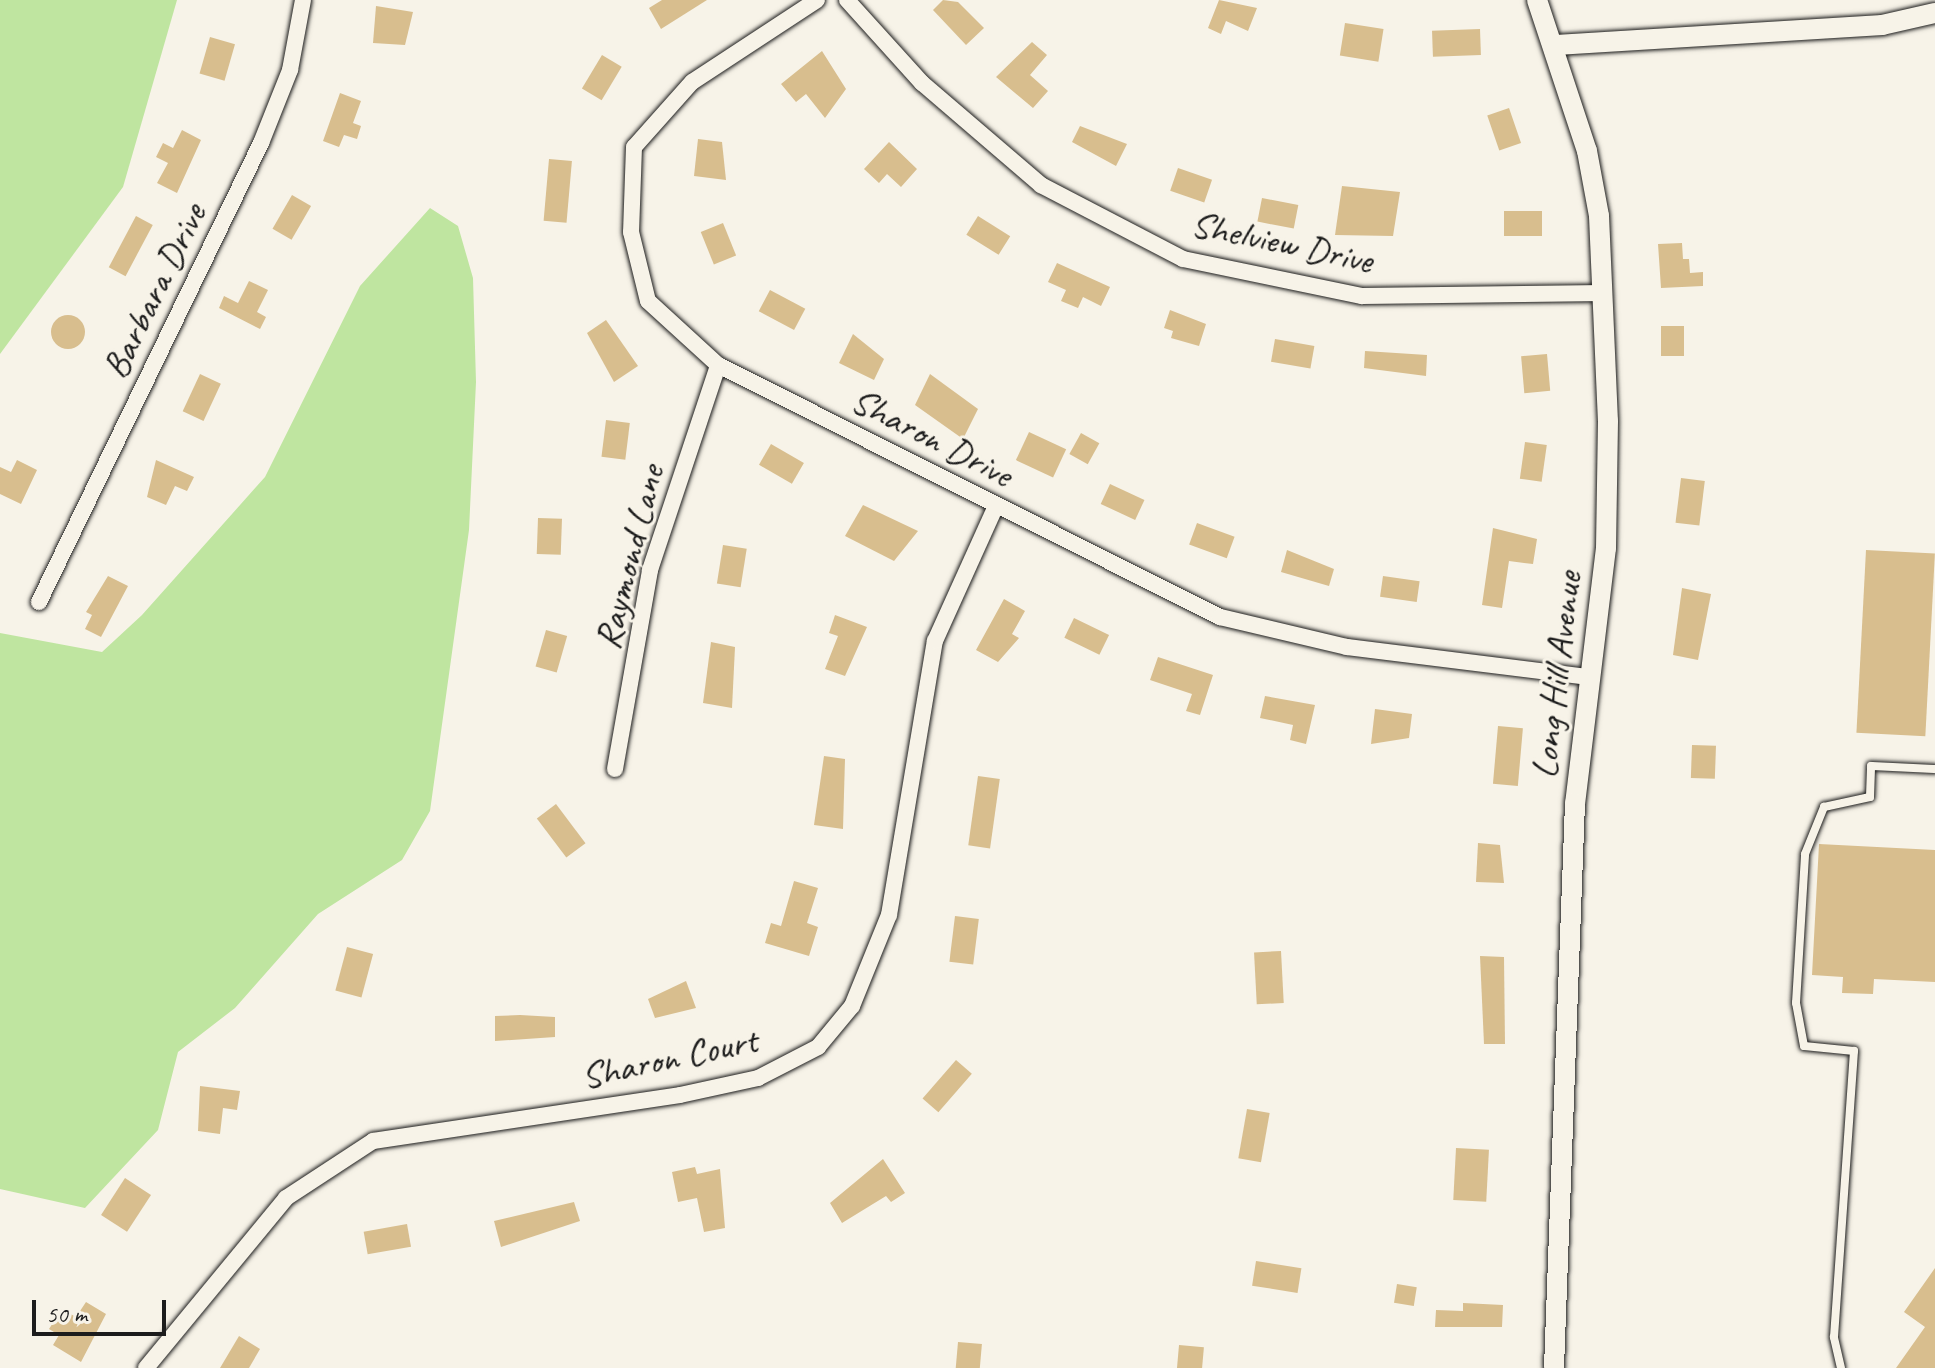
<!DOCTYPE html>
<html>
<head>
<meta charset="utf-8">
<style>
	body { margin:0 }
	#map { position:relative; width:1935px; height:1368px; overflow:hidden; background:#f7f3e8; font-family:Caveat,sans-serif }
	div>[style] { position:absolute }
	.green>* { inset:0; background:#bfe5a0 }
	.building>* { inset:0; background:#d8be8e; transform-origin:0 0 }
	.round { border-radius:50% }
	.roads { filter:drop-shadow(0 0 2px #1c1c1c) drop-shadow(0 0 2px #1c1c1c) }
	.service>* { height:8px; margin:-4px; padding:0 4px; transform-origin:4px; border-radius:4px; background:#f7f3e8 }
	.minor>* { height:16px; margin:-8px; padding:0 8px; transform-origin:8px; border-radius:8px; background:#f7f3e8 }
	.tertiary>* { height:20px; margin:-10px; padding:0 10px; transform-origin:10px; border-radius:10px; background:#f7f3e8 }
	span { translate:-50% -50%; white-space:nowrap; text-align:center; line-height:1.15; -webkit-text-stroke:6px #f7f3e8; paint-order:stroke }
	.street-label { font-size:38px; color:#1c1c1c }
	.scale { position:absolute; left:32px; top:1300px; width:134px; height:36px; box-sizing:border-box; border:4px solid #1c1c1c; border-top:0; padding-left:10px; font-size:24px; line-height:28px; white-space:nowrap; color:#1c1c1c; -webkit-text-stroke:6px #f7f3e8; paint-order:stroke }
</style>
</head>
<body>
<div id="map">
	<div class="green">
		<i style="clip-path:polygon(0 0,177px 0,123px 187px,0 354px)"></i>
		<i style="clip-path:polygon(430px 208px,458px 226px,473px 278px,476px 382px,469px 530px,430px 811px,402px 860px,318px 914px,235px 1008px,178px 1052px,158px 1130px,85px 1208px,0 1189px,0 633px,102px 652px,142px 615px,265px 477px,360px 286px)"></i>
	</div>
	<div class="building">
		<i style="clip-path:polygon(662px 0,707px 0,661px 29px,649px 8px)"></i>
		<i style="clip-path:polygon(943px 0,958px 2px,984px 28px,966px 45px,933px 10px)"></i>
		<i style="clip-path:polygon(1219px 0,1257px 8px,1248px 31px,1226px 21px,1221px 34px,1208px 28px)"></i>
		<i style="clip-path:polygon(376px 6px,413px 12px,405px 45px,373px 43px)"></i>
		<i style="left:1345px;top:23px;width:39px;height:33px;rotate:9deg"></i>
		<i style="left:1480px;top:29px;width:26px;height:48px;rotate:88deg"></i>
		<i style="left:210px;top:37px;width:26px;height:38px;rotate:16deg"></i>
		<i style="clip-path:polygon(1032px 42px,1047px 55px,1030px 75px,1048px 91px,1033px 108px,996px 77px)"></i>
		<i style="clip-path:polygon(822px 51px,846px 89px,825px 118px,806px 94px,796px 102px,781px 84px)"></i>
		<i style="left:602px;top:55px;width:23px;height:39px;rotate:31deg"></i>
		<i style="clip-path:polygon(340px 93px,361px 101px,353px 123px,361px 126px,357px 139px,344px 135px,339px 147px,323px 141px)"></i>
		<i style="left:1509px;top:108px;width:37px;height:23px;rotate:71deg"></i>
		<i style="clip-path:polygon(1080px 126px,1127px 144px,1116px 166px,1072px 142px)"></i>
		<i style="clip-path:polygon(182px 130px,201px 140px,177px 193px,157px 183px,168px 163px,156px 157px,163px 143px,173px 148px)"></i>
		<i style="clip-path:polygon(698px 139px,722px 142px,726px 180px,694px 176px)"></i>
		<i style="clip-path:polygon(889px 142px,917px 169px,901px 187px,887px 174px,879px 183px,864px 169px)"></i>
		<i style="left:549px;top:159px;width:23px;height:62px;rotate:5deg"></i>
		<i style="left:1178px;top:168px;width:36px;height:24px;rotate:19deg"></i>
		<i style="clip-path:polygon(1342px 186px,1400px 192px,1393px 236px,1335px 235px)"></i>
		<i style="left:292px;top:195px;width:22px;height:39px;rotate:30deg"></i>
		<i style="left:1262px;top:198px;width:37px;height:24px;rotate:11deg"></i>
		<i style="left:1542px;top:211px;width:25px;height:38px;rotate:90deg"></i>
		<i style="left:136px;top:216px;width:19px;height:58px;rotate:28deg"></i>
		<i style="left:978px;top:216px;width:38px;height:22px;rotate:32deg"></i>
		<i style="left:723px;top:223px;width:35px;height:24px;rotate:68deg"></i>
		<i style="clip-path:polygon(1682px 243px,1683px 259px,1689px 259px,1690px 273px,1703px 272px,1703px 286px,1661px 288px,1658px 244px)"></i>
		<i style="clip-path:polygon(1057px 263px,1110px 287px,1101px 306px,1083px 297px,1078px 308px,1061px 301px,1066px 290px,1048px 282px)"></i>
		<i style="clip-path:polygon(249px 281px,268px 290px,257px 312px,266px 317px,260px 329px,219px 308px,224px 296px,238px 303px)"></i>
		<i style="left:770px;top:290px;width:40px;height:24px;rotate:28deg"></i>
		<i style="clip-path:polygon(1170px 310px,1206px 324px,1199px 346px,1171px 338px,1173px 331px,1164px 328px)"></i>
		<i class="round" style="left:51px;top:315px;width:34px;height:34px"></i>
		<i style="clip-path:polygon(606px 320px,638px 366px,614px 382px,587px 333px)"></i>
		<i style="left:1661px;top:326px;width:23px;height:30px"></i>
		<i style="clip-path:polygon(853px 334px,884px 359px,874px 380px,839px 363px)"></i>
		<i style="left:1275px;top:339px;width:40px;height:23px;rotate:10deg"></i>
		<i style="clip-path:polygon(1365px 351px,1427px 355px,1426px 376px,1364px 368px)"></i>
		<i style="left:1547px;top:354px;width:37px;height:26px;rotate:85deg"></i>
		<i style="left:200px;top:374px;width:23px;height:41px;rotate:25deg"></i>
		<i style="clip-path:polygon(930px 374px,978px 409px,963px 439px,915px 405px)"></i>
		<i style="left:606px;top:420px;width:24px;height:37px;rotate:7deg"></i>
		<i style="left:1029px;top:432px;width:41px;height:31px;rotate:25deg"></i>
		<i style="left:1081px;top:433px;width:21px;height:24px;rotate:29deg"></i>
		<i style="left:1525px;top:442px;width:22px;height:37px;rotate:8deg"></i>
		<i style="left:771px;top:444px;width:38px;height:24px;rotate:30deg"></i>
		<i style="clip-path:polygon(17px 460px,37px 470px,21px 504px,0 494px,0 467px,11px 472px)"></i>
		<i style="clip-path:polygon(156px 460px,194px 477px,187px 491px,175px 486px,166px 505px,147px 497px)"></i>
		<i style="left:1681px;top:478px;width:24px;height:45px;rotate:7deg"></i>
		<i style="left:1110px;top:484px;width:38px;height:22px;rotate:25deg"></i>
		<i style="clip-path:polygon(863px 505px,918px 531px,894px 561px,845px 536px)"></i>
		<i style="left:538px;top:518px;width:24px;height:36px;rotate:2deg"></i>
		<i style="left:1197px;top:523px;width:40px;height:23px;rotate:20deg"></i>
		<i style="clip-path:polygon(1493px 528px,1537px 539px,1533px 564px,1509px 561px,1502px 608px,1482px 605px)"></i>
		<i style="left:723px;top:545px;width:24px;height:39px;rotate:9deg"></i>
		<i style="clip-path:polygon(1287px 550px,1334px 569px,1329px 586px,1281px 572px)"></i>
		<i style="left:1866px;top:550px;width:69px;height:183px;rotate:3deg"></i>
		<i style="clip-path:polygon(108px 576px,128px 586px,101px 637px,85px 629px,92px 615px,86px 612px)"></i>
		<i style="left:1383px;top:576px;width:37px;height:21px;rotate:8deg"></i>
		<i style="clip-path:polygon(1682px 588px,1711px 594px,1698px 660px,1673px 655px)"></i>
		<i style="clip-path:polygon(1004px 599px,1025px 611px,1012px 634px,1019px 638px,998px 662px,976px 650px)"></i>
		<i style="clip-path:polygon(835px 615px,867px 627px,845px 676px,825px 669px,838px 636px,829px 633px)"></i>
		<i style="left:1074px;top:618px;width:39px;height:22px;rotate:26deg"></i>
		<i style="left:546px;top:630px;width:22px;height:38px;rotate:16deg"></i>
		<i style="clip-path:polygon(711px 642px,735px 647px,732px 708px,703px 703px)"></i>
		<i style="clip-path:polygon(1158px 657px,1213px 675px,1200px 715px,1186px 711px,1192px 694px,1150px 680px)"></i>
		<i style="clip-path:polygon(1265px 696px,1315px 705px,1306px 744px,1290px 740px,1293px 725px,1260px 718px)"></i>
		<i style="clip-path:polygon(1375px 709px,1412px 714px,1409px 738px,1371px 744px)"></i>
		<i style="left:1498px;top:726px;width:25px;height:58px;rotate:5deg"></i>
		<i style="left:1692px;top:745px;width:24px;height:33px;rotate:2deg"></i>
		<i style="clip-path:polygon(824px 756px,845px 759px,843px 829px,814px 825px)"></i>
		<i style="left:978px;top:776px;width:22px;height:70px;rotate:8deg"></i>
		<i style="left:556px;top:804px;width:49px;height:24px;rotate:53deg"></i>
		<i style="clip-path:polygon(1478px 843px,1500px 845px,1504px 883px,1476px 882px)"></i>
		<i style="clip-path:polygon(1819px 844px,1935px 850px,1935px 982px,1874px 979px,1873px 994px,1842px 993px,1843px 977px,1812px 975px)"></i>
		<i style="clip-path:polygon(794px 881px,818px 888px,807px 923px,818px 927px,809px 956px,765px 943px,771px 923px,781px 926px)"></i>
		<i style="left:955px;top:916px;width:24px;height:46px;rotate:7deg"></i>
		<i style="left:347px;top:947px;width:27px;height:45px;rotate:15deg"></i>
		<i style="left:1281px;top:951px;width:52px;height:27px;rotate:87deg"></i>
		<i style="clip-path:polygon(1480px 956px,1504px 957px,1505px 1044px,1484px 1044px)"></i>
		<i style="clip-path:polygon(686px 981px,696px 1008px,655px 1018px,648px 999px)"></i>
		<i style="clip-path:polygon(520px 1015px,555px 1017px,555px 1037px,495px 1041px,495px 1016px)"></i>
		<i style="left:956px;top:1060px;width:21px;height:51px;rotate:41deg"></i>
		<i style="clip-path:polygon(200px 1086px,240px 1091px,237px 1110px,223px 1108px,220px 1134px,198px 1131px)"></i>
		<i style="left:1247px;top:1109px;width:23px;height:50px;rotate:10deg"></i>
		<i style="left:1456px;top:1148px;width:33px;height:52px;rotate:3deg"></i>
		<i style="clip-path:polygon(883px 1159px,905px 1193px,891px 1202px,886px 1196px,842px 1223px,830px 1203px)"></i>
		<i style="clip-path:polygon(695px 1167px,697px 1174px,720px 1169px,725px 1228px,704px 1232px,697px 1198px,678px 1202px,672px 1172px)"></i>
		<i style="left:125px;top:1178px;width:31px;height:44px;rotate:33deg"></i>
		<i style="clip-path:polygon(574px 1202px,580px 1221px,501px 1247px,494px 1221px)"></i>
		<i style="left:407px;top:1224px;width:23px;height:44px;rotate:80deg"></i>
		<i style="left:1256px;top:1261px;width:46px;height:25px;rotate:9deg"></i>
		<i style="clip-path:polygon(1935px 1268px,1935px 1368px,1896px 1368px,1925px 1327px,1904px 1312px)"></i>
		<i style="left:1397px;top:1284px;width:20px;height:19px;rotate:9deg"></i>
		<i style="clip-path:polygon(86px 1302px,106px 1314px,81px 1362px,53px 1345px,59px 1335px,49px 1329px,62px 1309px,76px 1317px)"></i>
		<i style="clip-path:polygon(1463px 1303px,1503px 1305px,1502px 1327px,1435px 1327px,1436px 1310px,1463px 1311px)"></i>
		<i style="clip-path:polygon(239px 1336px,260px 1349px,249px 1368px,220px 1368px)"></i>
		<i style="left:958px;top:1342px;width:24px;height:26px;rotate:5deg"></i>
		<i style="left:1179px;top:1345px;width:25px;height:23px;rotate:5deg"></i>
	</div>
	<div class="roads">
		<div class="service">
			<i style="left:1841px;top:1368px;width:32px;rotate:-103deg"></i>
			<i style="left:1834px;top:1337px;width:287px;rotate:-86deg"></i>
			<i style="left:1854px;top:1051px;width:50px;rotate:-174.3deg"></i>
			<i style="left:1804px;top:1046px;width:44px;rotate:-100.5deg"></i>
			<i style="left:1796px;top:1003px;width:149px;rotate:-86.5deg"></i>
			<i style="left:1805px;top:854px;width:51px;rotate:-68deg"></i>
			<i style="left:1824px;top:807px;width:47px;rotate:-12.3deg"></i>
			<i style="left:1870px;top:797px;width:31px;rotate:-88deg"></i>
			<i style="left:1871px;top:766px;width:64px;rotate:2.7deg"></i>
		</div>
		<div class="minor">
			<i style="left:817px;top:0;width:149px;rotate:146.7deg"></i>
			<i style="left:692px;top:82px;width:87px;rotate:131.7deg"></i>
			<i style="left:634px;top:147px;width:85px;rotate:92deg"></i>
			<i style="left:631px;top:232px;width:71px;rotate:76.2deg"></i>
			<i style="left:648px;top:301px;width:95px;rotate:42.4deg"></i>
			<i style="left:718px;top:365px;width:562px;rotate:26.66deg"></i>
			<i style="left:1220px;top:617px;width:130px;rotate:13.3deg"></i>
			<i style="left:1347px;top:647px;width:242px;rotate:7.1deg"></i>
			<i style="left:847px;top:0;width:112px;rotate:47.9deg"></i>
			<i style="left:922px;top:83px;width:157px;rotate:40.6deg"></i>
			<i style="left:1041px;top:185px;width:160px;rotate:27.5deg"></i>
			<i style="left:1183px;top:259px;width:183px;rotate:11.7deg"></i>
			<i style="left:1362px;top:296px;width:242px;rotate:-0.7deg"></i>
			<i style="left:39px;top:602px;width:510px;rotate:-64.19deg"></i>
			<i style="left:261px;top:143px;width:79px;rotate:-68.3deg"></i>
			<i style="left:290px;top:70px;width:71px;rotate:-79.5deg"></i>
			<i style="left:615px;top:769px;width:202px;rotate:-80deg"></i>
			<i style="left:650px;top:570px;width:216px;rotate:-71.6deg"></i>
			<i style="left:146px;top:1368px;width:220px;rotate:-50.5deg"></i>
			<i style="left:286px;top:1198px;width:104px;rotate:-33.2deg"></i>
			<i style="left:373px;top:1141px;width:310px;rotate:-8.5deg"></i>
			<i style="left:680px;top:1095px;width:80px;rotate:-12.3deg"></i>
			<i style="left:758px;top:1078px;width:68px;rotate:-27.3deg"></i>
			<i style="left:818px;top:1047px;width:53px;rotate:-50.3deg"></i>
			<i style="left:852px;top:1006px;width:98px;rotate:-67.9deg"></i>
			<i style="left:889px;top:915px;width:278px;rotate:-80.5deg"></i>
			<i style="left:935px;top:641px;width:148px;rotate:-65.7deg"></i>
		</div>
		<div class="tertiary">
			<i style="left:1537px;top:0;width:159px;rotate:71.7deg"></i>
			<i style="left:1587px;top:151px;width:66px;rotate:79.5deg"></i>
			<i style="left:1599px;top:216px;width:205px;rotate:87.5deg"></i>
			<i style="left:1608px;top:421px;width:127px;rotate:90.9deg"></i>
			<i style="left:1606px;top:548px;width:257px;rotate:96.9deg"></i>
			<i style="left:1575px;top:803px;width:565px;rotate:92.13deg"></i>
			<i style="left:1556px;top:45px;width:327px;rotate:-3.5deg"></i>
			<i style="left:1882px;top:25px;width:54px;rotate:-12.8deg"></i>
		</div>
	</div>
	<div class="street-label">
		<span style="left:1282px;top:242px;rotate:12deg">Shelview Drive</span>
		<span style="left:154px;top:291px;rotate:-64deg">Barbara Drive</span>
		<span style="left:932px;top:437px;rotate:27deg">Sharon Drive</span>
		<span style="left:629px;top:557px;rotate:-76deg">Raymond Lane</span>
		<span style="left:1556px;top:675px;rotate:-83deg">Long Hill Avenue</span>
		<span style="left:669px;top:1058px;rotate:-12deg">Sharon Court</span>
	</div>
	<div class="scale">50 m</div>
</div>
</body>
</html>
